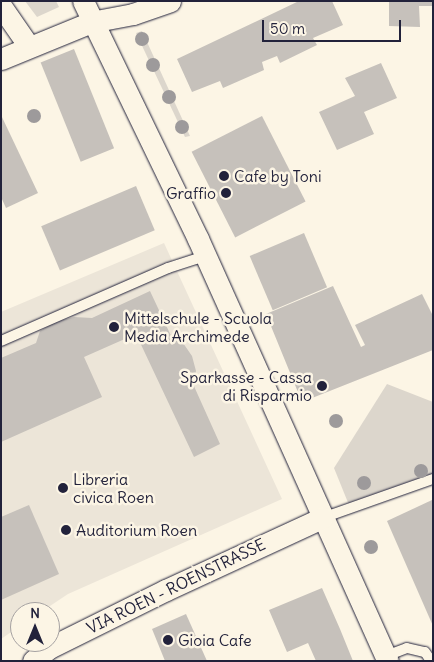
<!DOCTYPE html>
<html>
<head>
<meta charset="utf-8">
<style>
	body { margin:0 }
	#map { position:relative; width:434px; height:662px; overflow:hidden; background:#fcf5e5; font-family:Delius,sans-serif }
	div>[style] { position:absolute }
	.built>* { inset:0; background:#ece5d8 }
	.green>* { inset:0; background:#dcd6cc }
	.building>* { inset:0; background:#c6c1bb; transform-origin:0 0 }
	.roads { filter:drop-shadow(0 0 1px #22223b) drop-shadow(0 0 1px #22223b) }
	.lane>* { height:10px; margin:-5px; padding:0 5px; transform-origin:5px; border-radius:5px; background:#fcf5e5 }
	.street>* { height:21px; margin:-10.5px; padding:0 10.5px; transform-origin:10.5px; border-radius:10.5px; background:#fcf5e5 }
	.trees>* { width:14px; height:14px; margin:-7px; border-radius:50%; background:#9d9a9b }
	.dots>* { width:14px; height:14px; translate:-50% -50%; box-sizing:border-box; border:2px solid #fcf5e5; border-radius:50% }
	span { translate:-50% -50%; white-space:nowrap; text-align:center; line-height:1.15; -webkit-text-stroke:5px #fcf5e5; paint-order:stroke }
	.poi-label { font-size:16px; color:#22223b }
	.left { translate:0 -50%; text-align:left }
	.right { translate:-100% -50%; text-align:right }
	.street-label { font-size:16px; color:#22223b }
	.frame { position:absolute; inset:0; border:2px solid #22223b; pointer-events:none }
	.north { position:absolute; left:10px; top:602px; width:50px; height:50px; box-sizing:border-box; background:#fcf5e5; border:1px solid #a5a1a1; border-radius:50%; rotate:0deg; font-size:14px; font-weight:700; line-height:20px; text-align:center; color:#22223b }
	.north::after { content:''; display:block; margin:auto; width:18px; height:22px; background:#22223b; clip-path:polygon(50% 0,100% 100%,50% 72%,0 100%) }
	.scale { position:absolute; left:262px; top:20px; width:139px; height:22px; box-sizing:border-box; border:2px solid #22223b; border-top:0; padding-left:6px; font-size:15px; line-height:18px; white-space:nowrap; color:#22223b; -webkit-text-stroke:4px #fcf5e5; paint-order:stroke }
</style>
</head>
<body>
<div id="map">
	<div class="built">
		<i style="clip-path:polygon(164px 243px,282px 499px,68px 594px,41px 612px,20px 612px,20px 626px,1px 639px,1px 312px)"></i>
	</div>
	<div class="green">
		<i style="clip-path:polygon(25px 1px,56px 1px,59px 7px,37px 17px)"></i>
		<i style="clip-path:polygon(142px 31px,190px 136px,185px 137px,136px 33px)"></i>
		<i style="clip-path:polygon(387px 384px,433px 402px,433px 479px,351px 510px,334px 468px)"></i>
	</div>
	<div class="building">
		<i style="clip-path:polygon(299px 1px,332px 1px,343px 25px,313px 38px,317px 45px,280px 63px,277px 56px,262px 62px,264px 70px,223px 88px,220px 81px,192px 92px,177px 59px)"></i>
		<i style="clip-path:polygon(389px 1px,433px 1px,433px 6px,419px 6px,420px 27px,389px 26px)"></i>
		<i style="left:74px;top:49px;width:107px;height:36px;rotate:68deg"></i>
		<i style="clip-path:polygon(381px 63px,397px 98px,364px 112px,374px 134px,337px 150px,319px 112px,355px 96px,345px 78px)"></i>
		<i style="clip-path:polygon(1px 115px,38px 193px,6px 208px,1px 197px)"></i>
		<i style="left:262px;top:116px;width:96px;height:79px;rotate:63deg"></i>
		<i style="left:136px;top:186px;width:48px;height:103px;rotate:67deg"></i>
		<i style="left:304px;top:233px;width:59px;height:59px;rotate:67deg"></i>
		<i style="clip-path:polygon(333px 286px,361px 347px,365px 345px,355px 325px,422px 294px,433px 316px,433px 350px,302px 402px,266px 314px)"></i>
		<i style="clip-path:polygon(150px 291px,172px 338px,183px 343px,192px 356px,196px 371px,193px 384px,220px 444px,194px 457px,136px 334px,84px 357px,102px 397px,1px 442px,1px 358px,36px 343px,40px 331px,55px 322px,74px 317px,92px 318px)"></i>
		<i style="clip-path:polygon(432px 500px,433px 503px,433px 626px,387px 521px)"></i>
		<i style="clip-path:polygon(29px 505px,59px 574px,1px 600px,1px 517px)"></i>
		<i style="clip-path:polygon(322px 588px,340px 629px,353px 661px,316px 661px,308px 643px,287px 652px,269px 610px)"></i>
		<i style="clip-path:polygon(186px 614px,207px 661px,165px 661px,152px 629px)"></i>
	</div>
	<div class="roads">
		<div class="lane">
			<i style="left:1px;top:341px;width:182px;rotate:-23.6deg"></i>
			<i style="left:168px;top:268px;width:39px;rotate:-18deg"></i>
			<i style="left:322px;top:518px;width:118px;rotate:-19.4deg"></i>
			<i style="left:386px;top:656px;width:22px;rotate:-21deg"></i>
			<i style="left:407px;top:648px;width:18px;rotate:13deg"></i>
			<i style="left:425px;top:652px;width:11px;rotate:56deg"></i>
		</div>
		<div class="street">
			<i style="left:83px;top:1px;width:264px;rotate:64.2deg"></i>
			<i style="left:198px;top:239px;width:463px;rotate:65.8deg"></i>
			<i style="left:1px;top:6px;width:47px;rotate:55.3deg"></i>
			<i style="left:1px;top:59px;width:97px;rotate:-22.3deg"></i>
			<i style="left:91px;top:22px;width:43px;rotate:-10.8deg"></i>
			<i style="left:133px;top:14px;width:39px;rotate:-19deg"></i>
			<i style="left:33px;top:661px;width:21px;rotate:-39deg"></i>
			<i style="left:49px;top:648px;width:131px;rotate:-26.4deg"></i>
			<i style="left:166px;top:590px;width:172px;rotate:-24.8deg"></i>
		</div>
	</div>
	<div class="trees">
		<i style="left:142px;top:39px"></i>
		<i style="left:153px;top:65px"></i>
		<i style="left:169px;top:97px"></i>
		<i style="left:34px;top:116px"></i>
		<i style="left:182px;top:127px"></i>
		<i style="left:336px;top:421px"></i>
		<i style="left:421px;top:471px"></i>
		<i style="left:364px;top:483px"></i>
		<i style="left:371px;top:547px"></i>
	</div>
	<div class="dots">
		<i style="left:224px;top:176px;background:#22223b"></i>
		<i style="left:226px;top:193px;background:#22223b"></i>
		<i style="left:114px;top:327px;background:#22223b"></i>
		<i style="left:322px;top:386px;background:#22223b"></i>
		<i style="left:63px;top:488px;background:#22223b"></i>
		<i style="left:66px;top:530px;background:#22223b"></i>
		<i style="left:168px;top:640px;background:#22223b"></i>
	</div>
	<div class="poi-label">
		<span class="left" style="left:234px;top:176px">Cafe by Toni</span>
		<span class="right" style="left:216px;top:193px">Graffio</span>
		<span class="left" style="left:124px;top:327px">Mittelschule - Scuola<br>Media Archimede</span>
		<span class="right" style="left:312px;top:386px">Sparkasse - Cassa<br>di Risparmio</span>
		<span class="left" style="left:73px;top:488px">Libreria<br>civica Roen</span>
		<span class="left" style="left:76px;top:530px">Auditorium Roen</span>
		<span class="left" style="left:178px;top:640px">Gioia Cafe</span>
	</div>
	<div class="street-label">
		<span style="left:176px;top:586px;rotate:-26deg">VIA ROEN - ROENSTRASSE</span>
	</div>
	<div class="frame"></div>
	<div class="north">N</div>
	<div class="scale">50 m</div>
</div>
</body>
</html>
